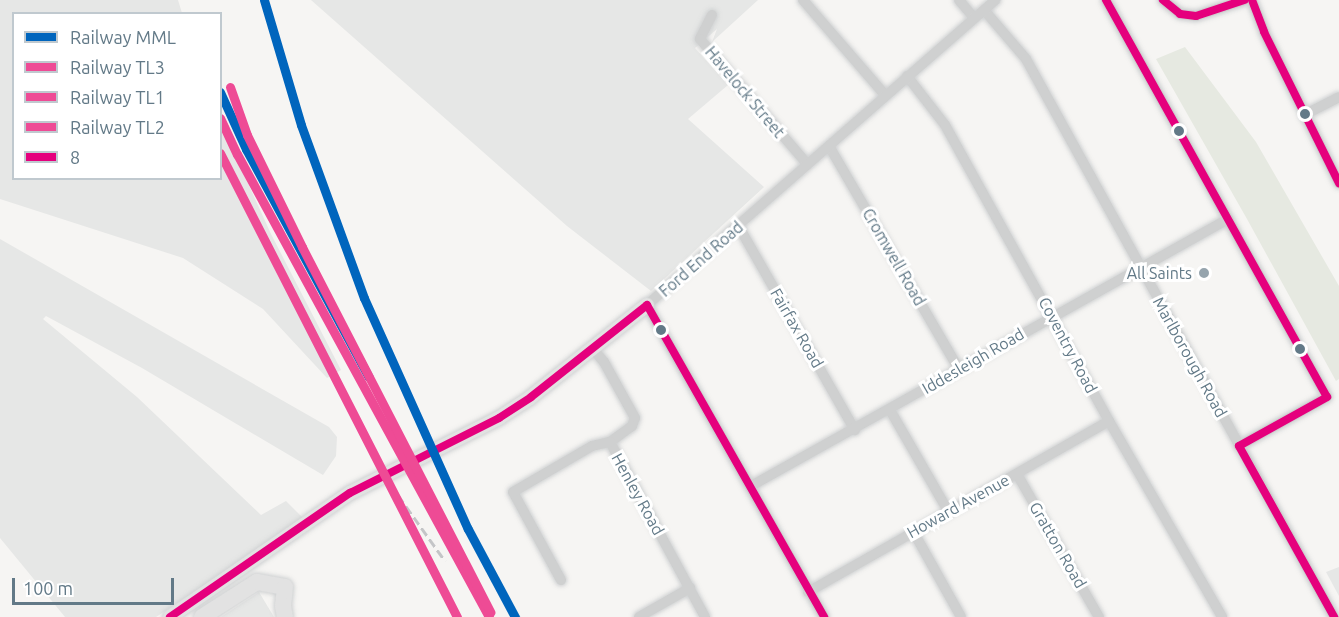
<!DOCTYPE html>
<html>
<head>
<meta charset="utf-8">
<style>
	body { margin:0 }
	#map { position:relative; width:1339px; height:617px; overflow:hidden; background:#f6f5f3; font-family:Ubuntu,sans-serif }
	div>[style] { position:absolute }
	.built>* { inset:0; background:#e6e7e6 }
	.green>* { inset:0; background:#e6e9e1 }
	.roads { filter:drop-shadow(0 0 2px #d0d2d3) drop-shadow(0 0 2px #d0d2d3) }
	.street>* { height:10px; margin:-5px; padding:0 5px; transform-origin:5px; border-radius:5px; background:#cfd0d0 }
	.secondary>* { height:14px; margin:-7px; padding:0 7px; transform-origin:7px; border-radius:7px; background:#e2e2e2 }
	.primary>* { height:16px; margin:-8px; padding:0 8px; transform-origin:8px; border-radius:8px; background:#e2e2e2 }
	.rail>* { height:3px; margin-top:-1.5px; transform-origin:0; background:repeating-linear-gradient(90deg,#c4c5c7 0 9px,transparent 0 13.5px) }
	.bus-1>* { height:8px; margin:-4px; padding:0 4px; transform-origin:4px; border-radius:4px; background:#e5007d }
	.rail-1>* { height:9px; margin:-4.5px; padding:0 4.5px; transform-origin:4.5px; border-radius:4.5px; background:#0065bd }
	.rail-2>* { height:9px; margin:-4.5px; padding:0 4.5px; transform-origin:4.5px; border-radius:4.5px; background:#ee4b95 }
	.rail-3>* { height:9px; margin:-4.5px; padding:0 4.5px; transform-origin:4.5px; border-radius:4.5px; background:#ee4b95 }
	.rail-4>* { height:9px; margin:-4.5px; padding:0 4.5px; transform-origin:4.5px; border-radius:4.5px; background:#ee4b95 }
	.dots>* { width:16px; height:16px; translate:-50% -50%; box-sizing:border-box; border:3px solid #fff; border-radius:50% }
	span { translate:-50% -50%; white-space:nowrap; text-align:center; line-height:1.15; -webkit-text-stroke:6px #fff; paint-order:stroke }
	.street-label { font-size:16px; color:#627987 }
	.poi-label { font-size:16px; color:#627987 }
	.right { translate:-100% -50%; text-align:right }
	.legend { position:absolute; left:12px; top:12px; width:210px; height:168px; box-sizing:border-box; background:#fff; border:2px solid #c0c9cf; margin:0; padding:8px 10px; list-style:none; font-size:18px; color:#627987 }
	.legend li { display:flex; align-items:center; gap:12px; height:30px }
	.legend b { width:30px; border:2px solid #c0c9cf }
	.scale { position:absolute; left:12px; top:578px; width:162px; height:27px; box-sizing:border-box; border:3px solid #627987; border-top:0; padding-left:8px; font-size:18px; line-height:21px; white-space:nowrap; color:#627987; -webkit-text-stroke:4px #fff; paint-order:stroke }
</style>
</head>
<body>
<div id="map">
	<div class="built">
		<i style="clip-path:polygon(0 0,178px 0,182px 13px,14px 14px,14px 178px,220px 178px,221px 124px,271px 234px,341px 370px,327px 378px,263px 309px,183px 258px,0 199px)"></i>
		<i style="clip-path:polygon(311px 0,758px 0,712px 42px,717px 29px,695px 48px,728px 85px,688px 119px,764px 187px,651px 291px,567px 226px)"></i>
		<i style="clip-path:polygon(0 239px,329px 427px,337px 437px,336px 456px,323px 475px,142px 368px,46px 316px,43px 319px,137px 397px,261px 515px,286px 501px,304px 519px,156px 617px,65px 617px,0 538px)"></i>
		<i style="clip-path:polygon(1339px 567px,1339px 596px,1326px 572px)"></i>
		<i style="clip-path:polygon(259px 592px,274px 617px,221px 617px)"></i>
	</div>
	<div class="green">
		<i style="clip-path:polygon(1185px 47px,1256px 142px,1339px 286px,1339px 379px,1336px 381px,1247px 219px,1156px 59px)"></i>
	</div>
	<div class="roads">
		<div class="street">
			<i style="left:803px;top:0;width:125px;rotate:49.2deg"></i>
			<i style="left:959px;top:0;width:23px;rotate:50deg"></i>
			<i style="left:1106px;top:0;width:454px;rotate:60.9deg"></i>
			<i style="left:1327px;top:397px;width:101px;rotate:150.9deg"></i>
			<i style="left:1163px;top:0;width:22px;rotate:39deg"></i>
			<i style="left:1180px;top:14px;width:16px;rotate:7deg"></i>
			<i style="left:1196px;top:16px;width:51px;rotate:-18.4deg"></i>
			<i style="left:1252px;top:0;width:34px;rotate:69deg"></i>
			<i style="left:1264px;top:32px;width:169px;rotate:63.6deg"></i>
			<i style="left:984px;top:10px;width:65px;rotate:49.4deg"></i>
			<i style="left:1026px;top:59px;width:637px;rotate:61.1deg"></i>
			<i style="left:712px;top:15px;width:27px;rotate:117deg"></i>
			<i style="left:700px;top:39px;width:165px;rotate:49.4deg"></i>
			<i style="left:907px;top:76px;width:62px;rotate:52.2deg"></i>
			<i style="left:945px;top:125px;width:338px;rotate:61deg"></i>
			<i style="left:1109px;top:421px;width:226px;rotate:60deg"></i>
			<i style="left:1304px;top:115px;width:39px;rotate:-27deg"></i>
			<i style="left:829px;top:146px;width:257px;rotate:59.8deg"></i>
			<i style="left:739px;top:227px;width:234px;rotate:60.3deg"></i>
			<i style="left:593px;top:349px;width:17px;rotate:50deg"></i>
			<i style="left:604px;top:362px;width:64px;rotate:61deg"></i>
			<i style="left:635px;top:418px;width:9px;rotate:111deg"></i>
			<i style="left:632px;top:426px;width:27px;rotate:144deg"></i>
			<i style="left:610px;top:442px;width:199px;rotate:61.5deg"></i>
			<i style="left:890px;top:410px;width:116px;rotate:60.1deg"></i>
			<i style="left:1017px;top:474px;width:165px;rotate:60.2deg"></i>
			<i style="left:751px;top:486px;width:547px;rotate:-29.24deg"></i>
			<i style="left:913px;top:531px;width:98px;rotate:60.8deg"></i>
			<i style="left:561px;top:580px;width:100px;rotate:-118.6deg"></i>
			<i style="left:513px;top:492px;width:91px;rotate:-30.2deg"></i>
			<i style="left:592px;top:446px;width:18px;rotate:-13deg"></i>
			<i style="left:808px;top:592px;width:346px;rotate:-29.6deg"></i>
			<i style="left:639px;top:617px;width:59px;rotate:-29.6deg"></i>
			<i style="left:824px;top:617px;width:359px;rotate:-119.6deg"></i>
			<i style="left:647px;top:305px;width:463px;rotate:-41.2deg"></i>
		</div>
		<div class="secondary">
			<i style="left:170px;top:617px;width:219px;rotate:-34.6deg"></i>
			<i style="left:350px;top:493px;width:167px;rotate:-26.7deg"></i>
			<i style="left:499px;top:418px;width:38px;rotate:-33deg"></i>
			<i style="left:531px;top:397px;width:148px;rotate:-38.4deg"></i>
		</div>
		<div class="primary">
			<i style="left:202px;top:617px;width:65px;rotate:-32.5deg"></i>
			<i style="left:257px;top:582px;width:28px;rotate:10deg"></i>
			<i style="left:285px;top:587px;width:19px;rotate:96deg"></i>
			<i style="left:283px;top:606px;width:11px;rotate:80deg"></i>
		</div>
	</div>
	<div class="rail">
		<i style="left:398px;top:495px;width:81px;rotate:54.5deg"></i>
	</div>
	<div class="bus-1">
		<i style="left:1106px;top:0;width:454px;rotate:60.9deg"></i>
		<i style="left:1163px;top:0;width:22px;rotate:39deg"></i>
		<i style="left:1180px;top:14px;width:16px;rotate:7deg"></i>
		<i style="left:1196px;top:16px;width:51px;rotate:-18.4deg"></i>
		<i style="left:1252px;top:0;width:34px;rotate:69deg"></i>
		<i style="left:1264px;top:32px;width:169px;rotate:63.6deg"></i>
		<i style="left:647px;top:305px;width:359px;rotate:60.4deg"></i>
		<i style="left:1239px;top:446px;width:196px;rotate:60.9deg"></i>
		<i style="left:1239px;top:446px;width:101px;rotate:-29.1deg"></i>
		<i style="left:170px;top:617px;width:219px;rotate:-34.6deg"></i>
		<i style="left:350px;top:493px;width:167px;rotate:-26.7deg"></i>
		<i style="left:499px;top:418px;width:38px;rotate:-33deg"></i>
		<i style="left:531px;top:397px;width:148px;rotate:-38.4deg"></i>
	</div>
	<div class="rail-1">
		<i style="left:264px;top:0;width:130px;rotate:73.5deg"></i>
		<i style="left:301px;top:125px;width:184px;rotate:70deg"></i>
		<i style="left:364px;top:298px;width:253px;rotate:65.8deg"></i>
		<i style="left:468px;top:529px;width:100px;rotate:61.9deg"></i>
		<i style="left:220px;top:92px;width:63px;rotate:65.5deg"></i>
		<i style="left:246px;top:149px;width:259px;rotate:61.7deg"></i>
	</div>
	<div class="rail-2">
		<i style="left:220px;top:118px;width:40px;rotate:65deg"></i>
		<i style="left:237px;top:154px;width:527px;rotate:61.44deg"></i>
	</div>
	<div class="rail-3">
		<i style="left:230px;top:87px;width:51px;rotate:70.5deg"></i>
		<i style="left:247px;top:135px;width:125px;rotate:63.8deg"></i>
		<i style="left:302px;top:247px;width:411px;rotate:62.7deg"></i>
	</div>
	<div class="rail-4">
		<i style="left:220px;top:153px;width:521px;rotate:62.94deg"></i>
	</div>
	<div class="dots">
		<i style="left:1305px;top:114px;background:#627987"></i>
		<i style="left:1179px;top:131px;background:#627987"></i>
		<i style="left:1204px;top:273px;background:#96a4ad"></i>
		<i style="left:661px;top:330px;background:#627987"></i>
		<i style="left:1300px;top:349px;background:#627987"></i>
	</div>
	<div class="street-label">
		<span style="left:745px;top:92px;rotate:50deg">Havelock Street</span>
		<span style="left:894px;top:257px;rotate:60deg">Cromwell Road</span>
		<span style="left:701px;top:259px;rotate:-41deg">Ford End Road</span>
		<span style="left:797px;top:328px;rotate:60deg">Fairfax Road</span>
		<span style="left:1068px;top:345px;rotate:62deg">Coventry Road</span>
		<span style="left:1190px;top:357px;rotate:61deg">Marlborough Road</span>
		<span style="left:973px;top:361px;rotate:-30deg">Iddesleigh Road</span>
		<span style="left:638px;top:494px;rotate:61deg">Henley Road</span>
		<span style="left:958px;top:506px;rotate:-29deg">Howard Avenue</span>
		<span style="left:1058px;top:545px;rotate:60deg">Gratton Road</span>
	</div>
	<div class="poi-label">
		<span class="right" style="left:1192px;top:273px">All Saints</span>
	</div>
	<ul class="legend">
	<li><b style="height:8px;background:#0065bd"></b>Railway MML</li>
	<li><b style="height:8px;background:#ee4b95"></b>Railway TL3</li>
	<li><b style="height:8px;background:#ee4b95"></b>Railway TL1</li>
	<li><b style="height:8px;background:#ee4b95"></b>Railway TL2</li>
	<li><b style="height:8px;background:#e5007d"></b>8</li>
	</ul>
	<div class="scale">100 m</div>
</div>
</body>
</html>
